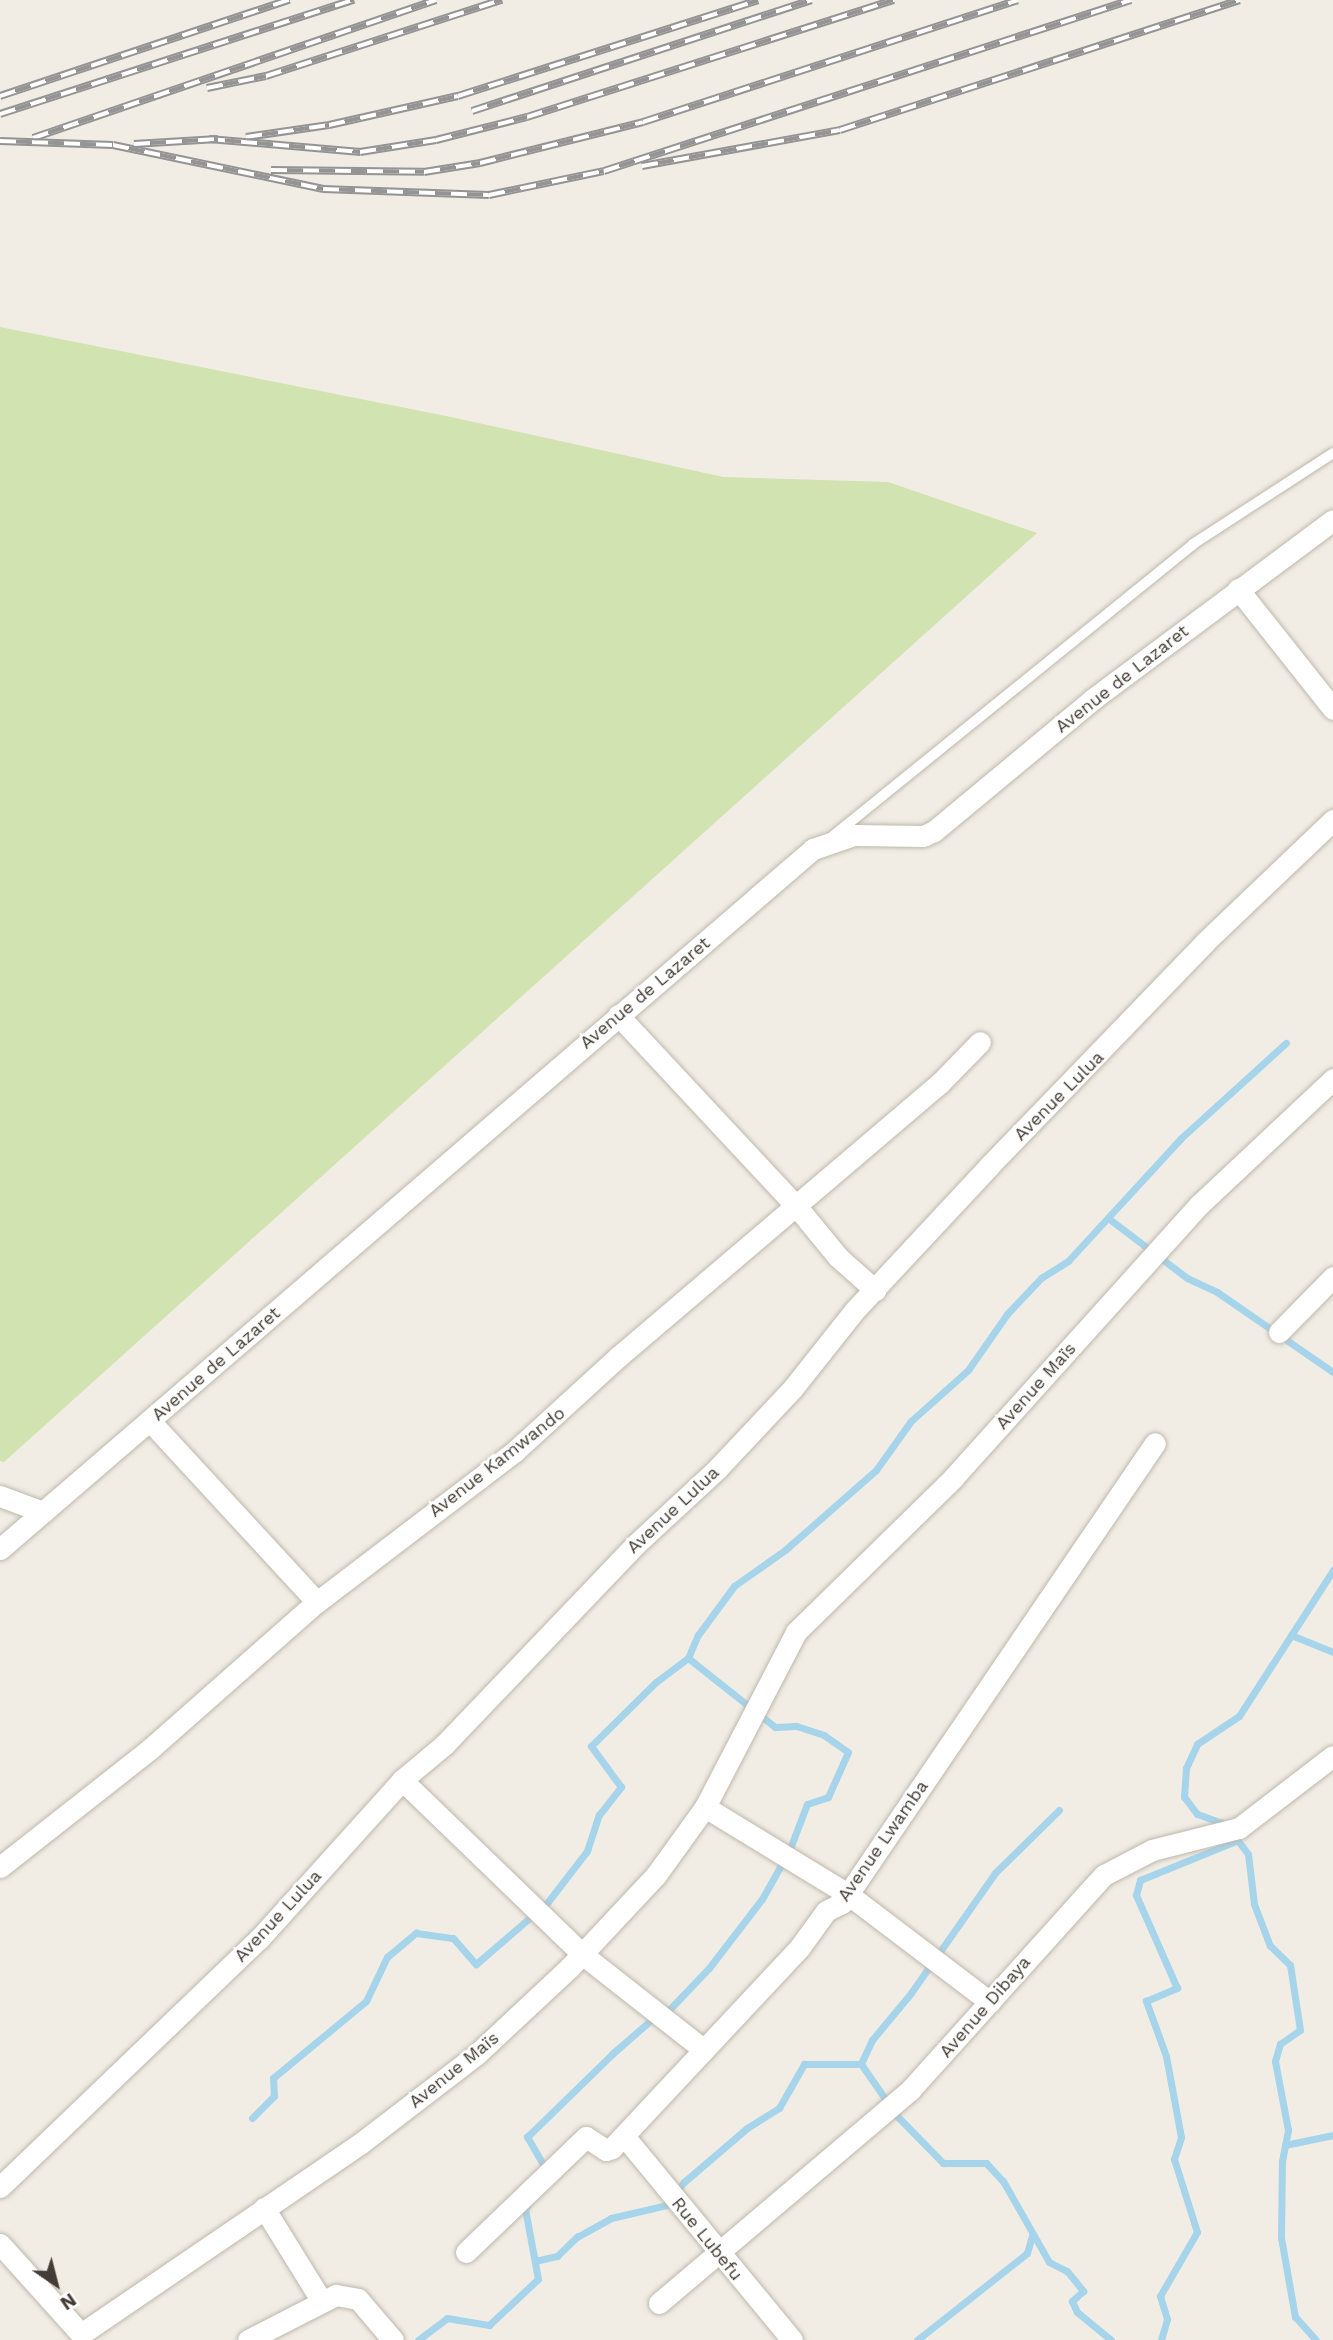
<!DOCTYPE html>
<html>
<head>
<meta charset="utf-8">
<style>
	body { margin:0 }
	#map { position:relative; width:1333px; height:2340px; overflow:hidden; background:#f1ede5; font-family:"Work Sans",sans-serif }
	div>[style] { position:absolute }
	.green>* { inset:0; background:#d0e3b0 }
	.stream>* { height:7px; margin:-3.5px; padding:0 3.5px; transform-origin:3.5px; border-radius:3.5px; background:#a5d4eb }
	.roads { filter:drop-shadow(0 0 2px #bfb7ac) drop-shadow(0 0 2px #bfb7ac) }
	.lane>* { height:10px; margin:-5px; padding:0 5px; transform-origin:5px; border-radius:5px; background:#fff }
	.street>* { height:21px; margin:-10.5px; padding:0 10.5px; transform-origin:10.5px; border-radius:10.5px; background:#fff }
	.rail>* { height:8px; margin-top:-4px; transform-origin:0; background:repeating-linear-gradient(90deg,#fff 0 16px,#949494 0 32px); box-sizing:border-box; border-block:2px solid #949494 }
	span { translate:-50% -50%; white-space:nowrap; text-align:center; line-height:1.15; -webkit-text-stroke:5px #fff; paint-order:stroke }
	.street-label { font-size:18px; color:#433d35 }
	.north { position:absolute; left:21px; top:2249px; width:70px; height:70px; -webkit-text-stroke:5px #fff; paint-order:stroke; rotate:145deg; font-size:19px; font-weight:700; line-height:28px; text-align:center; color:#433d35 }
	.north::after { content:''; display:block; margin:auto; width:24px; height:32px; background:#433d35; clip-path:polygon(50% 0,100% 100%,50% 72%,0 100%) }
</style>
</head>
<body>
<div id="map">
	<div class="green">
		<i style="clip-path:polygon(0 327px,451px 417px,723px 477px,888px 482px,1037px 533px,4px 1462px,0 1461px)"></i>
	</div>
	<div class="stream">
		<i style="left:1108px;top:1218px;width:99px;rotate:37.2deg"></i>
		<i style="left:1187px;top:1278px;width:33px;rotate:25deg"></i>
		<i style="left:1217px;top:1292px;width:141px;rotate:34.6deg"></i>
		<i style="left:1291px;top:1635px;width:45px;rotate:22deg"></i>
		<i style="left:1059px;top:1810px;width:90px;rotate:135.5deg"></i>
		<i style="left:995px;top:1873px;width:146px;rotate:125deg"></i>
		<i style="left:911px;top:1993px;width:61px;rotate:129.7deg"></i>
		<i style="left:872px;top:2040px;width:26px;rotate:115deg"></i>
		<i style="left:861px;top:2064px;width:63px;rotate:55.3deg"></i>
		<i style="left:897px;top:2116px;width:66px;rotate:45.6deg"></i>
		<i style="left:943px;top:2163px;width:43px"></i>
		<i style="left:986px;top:2163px;width:25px;rotate:47deg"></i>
		<i style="left:1003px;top:2181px;width:93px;rotate:60.4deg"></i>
		<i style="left:1049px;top:2262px;width:20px;rotate:27deg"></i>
		<i style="left:1067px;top:2271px;width:26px;rotate:51deg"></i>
		<i style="left:1083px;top:2291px;width:15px;rotate:138deg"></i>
		<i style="left:1072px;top:2301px;width:12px;rotate:66deg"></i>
		<i style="left:1077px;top:2312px;width:44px;rotate:39.5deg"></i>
		<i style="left:252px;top:2118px;width:31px;rotate:-45deg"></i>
		<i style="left:274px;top:2096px;width:18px;rotate:-93deg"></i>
		<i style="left:273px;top:2078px;width:121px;rotate:-39.6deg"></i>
		<i style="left:366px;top:2001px;width:49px;rotate:-64.5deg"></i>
		<i style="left:387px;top:1957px;width:38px;rotate:-40deg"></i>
		<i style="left:416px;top:1933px;width:37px;rotate:8deg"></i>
		<i style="left:453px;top:1938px;width:35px;rotate:49deg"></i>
		<i style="left:476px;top:1964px;width:94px;rotate:-40.7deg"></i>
		<i style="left:547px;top:1903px;width:66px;rotate:-52.4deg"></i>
		<i style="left:587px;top:1851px;width:38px;rotate:-72deg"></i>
		<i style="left:599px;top:1815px;width:36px;rotate:-52deg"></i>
		<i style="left:621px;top:1787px;width:51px;rotate:-126.2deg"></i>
		<i style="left:591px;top:1746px;width:91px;rotate:-44.6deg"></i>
		<i style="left:656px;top:1682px;width:40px;rotate:-37deg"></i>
		<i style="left:688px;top:1658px;width:25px;rotate:-67deg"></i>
		<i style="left:698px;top:1635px;width:61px;rotate:-53.7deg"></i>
		<i style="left:734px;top:1586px;width:62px;rotate:-35.2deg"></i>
		<i style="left:785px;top:1550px;width:121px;rotate:-41.3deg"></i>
		<i style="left:876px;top:1470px;width:60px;rotate:-54.5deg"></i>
		<i style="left:911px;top:1421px;width:76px;rotate:-41.8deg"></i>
		<i style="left:968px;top:1370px;width:68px;rotate:-55.1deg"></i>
		<i style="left:1007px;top:1314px;width:50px;rotate:-46.6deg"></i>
		<i style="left:1041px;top:1278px;width:32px;rotate:-32deg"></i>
		<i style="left:1068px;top:1261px;width:166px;rotate:-47.4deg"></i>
		<i style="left:1180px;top:1139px;width:143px;rotate:-42.2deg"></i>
		<i style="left:1285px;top:2145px;width:49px;rotate:-11.8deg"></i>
		<i style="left:543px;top:2172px;width:6px;rotate:-81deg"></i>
		<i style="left:544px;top:2166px;width:34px;rotate:-120deg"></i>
		<i style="left:527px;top:2137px;width:119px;rotate:-44.3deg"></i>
		<i style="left:612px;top:2054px;width:52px;rotate:-41.1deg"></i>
		<i style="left:651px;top:2020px;width:17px;rotate:-25deg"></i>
		<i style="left:666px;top:2013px;width:62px;rotate:-46.3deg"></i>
		<i style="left:709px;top:1968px;width:87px;rotate:-52.5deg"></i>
		<i style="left:762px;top:1899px;width:55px;rotate:-60.6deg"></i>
		<i style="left:789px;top:1851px;width:50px;rotate:-69deg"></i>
		<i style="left:807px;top:1804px;width:22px;rotate:-18deg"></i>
		<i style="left:828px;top:1797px;width:49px;rotate:-66deg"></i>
		<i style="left:848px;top:1752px;width:29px;rotate:-145deg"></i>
		<i style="left:824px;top:1735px;width:29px;rotate:-162deg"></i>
		<i style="left:796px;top:1726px;width:21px;rotate:177deg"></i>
		<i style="left:775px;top:1727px;width:111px;rotate:-141.6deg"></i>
		<i style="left:535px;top:2261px;width:23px;rotate:-13deg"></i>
		<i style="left:557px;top:2256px;width:28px;rotate:-44deg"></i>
		<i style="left:577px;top:2237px;width:39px;rotate:-29deg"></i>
		<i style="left:611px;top:2218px;width:57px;rotate:-13.1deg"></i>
		<i style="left:667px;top:2205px;width:29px;rotate:-54deg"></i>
		<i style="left:684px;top:2182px;width:83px;rotate:-40.6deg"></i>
		<i style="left:747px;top:2128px;width:38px;rotate:-32deg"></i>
		<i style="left:779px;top:2108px;width:51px;rotate:-60.4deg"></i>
		<i style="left:804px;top:2064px;width:57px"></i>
		<i style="left:418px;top:2340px;width:36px;rotate:-37deg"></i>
		<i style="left:447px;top:2318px;width:43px;rotate:9.5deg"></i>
		<i style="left:489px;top:2325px;width:67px;rotate:-43.2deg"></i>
		<i style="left:538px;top:2279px;width:71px;rotate:-100.5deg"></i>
		<i style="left:525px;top:2209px;width:6px;rotate:-59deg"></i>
		<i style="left:917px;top:2340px;width:140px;rotate:-38.3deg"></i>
		<i style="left:1027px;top:2253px;width:19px;rotate:-74deg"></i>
		<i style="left:1161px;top:2340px;width:22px;rotate:-74deg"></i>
		<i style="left:1167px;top:2319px;width:24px;rotate:-107deg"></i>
		<i style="left:1160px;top:2296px;width:74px;rotate:-60deg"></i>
		<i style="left:1197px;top:2232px;width:77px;rotate:-107.5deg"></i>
		<i style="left:1174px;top:2159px;width:23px;rotate:-72deg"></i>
		<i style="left:1181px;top:2137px;width:82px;rotate:-100.5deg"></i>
		<i style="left:1166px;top:2056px;width:59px;rotate:-110deg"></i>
		<i style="left:1146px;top:2001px;width:34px;rotate:-23deg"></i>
		<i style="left:1177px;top:1988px;width:102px;rotate:-113.8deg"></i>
		<i style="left:1136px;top:1895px;width:16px;rotate:-75deg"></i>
		<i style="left:1140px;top:1880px;width:104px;rotate:-22.1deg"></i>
		<i style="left:1316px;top:2340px;width:31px;rotate:-132deg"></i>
		<i style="left:1295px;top:2317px;width:80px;rotate:-100deg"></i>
		<i style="left:1281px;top:2238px;width:77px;rotate:-89.3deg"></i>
		<i style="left:1282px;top:2161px;width:32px;rotate:-79deg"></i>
		<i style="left:1288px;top:2130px;width:70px;rotate:-100.7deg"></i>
		<i style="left:1275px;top:2061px;width:18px;rotate:-74deg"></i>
		<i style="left:1280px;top:2044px;width:24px;rotate:-35deg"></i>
		<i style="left:1300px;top:2030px;width:66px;rotate:-98.7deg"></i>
		<i style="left:1290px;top:1965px;width:28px;rotate:-136deg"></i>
		<i style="left:1270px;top:1946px;width:45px;rotate:-110.9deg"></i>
		<i style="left:1254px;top:1904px;width:50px;rotate:-96.8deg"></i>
		<i style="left:1248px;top:1854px;width:38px;rotate:-127deg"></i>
		<i style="left:1225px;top:1824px;width:30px;rotate:-160deg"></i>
		<i style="left:1197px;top:1814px;width:21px;rotate:-127deg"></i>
		<i style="left:1184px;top:1797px;width:29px;rotate:-86deg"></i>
		<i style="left:1186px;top:1768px;width:26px;rotate:-65deg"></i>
		<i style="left:1197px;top:1744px;width:50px;rotate:-33.7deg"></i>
		<i style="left:1239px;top:1716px;width:174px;rotate:-57.2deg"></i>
	</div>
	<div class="roads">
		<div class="lane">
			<i style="left:833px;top:836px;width:464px;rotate:-39deg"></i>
			<i style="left:1193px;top:544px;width:167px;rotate:-33deg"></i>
		</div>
		<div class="street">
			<i style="left:1238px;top:589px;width:153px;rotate:51.6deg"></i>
			<i style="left:618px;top:1015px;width:262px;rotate:47deg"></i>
			<i style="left:797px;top:1207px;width:65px;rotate:50.6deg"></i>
			<i style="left:838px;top:1257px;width:50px;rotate:41.7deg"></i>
			<i style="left:1279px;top:1332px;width:77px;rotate:-45.5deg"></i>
			<i style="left:150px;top:1421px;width:246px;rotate:47.3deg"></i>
			<i style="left:0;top:1496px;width:46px;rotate:20.4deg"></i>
			<i style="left:0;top:1549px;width:1073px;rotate:-40.73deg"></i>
			<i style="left:813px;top:849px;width:43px;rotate:-18.9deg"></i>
			<i style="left:854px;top:835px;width:69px;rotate:0.8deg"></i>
			<i style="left:923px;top:836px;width:12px;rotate:-24deg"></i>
			<i style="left:934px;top:831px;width:207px;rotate:-39.7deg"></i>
			<i style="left:1093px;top:699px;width:299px;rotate:-36.7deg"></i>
			<i style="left:402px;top:1780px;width:250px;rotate:44deg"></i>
			<i style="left:582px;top:1954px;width:155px;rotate:38.2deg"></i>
			<i style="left:705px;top:1807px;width:169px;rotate:31.4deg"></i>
			<i style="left:849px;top:1895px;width:177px;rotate:37.2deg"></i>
			<i style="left:0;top:1867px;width:191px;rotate:-38.2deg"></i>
			<i style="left:150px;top:1749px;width:222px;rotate:-41.4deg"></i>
			<i style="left:317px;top:1602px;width:248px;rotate:-37.3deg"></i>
			<i style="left:514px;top:1452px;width:141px;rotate:-42.4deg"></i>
			<i style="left:618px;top:1357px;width:423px;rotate:-40.4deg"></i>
			<i style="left:940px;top:1083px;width:57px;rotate:-45.7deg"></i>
			<i style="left:624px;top:2136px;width:264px;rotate:50.5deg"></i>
			<i style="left:0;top:2187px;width:359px;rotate:-43.8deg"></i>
			<i style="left:259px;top:1939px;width:214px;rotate:-48deg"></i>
			<i style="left:402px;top:1780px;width:56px;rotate:-39.9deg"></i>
			<i style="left:445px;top:1744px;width:275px;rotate:-46.3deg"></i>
			<i style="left:635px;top:1545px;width:112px;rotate:-42.8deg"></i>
			<i style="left:717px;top:1469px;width:111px;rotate:-46.8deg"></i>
			<i style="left:793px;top:1388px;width:98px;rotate:-51.6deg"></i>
			<i style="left:854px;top:1311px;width:198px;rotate:-47deg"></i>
			<i style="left:989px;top:1166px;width:311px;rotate:-46deg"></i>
			<i style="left:1205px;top:942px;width:177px;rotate:-43.6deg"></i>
			<i style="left:264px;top:2208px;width:108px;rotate:58.2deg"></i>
			<i style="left:0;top:2244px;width:121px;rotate:48deg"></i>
			<i style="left:466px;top:2252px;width:166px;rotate:-43.8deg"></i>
			<i style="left:586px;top:2137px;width:24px;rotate:33deg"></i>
			<i style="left:606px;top:2150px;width:6px;rotate:-18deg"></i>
			<i style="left:612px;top:2148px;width:275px;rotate:-46.9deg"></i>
			<i style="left:800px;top:1947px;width:44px;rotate:-54.2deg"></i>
			<i style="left:826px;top:1911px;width:18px;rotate:-27deg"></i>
			<i style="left:842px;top:1903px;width:556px;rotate:-55.77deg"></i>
			<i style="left:659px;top:2303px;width:331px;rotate:-40.3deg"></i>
			<i style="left:911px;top:2089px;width:288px;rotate:-48deg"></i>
			<i style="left:1104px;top:1875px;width:54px;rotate:-27.5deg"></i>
			<i style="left:1152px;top:1850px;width:90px;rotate:-14.2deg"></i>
			<i style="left:1239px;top:1828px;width:118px;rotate:-37.5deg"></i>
			<i style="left:81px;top:2334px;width:339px;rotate:-34.3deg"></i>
			<i style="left:361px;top:2143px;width:146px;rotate:-37.5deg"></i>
			<i style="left:477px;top:2054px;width:126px;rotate:-43.1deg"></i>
			<i style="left:569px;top:1968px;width:127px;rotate:-46.9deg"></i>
			<i style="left:656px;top:1875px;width:84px;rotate:-54.2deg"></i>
			<i style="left:705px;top:1807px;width:197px;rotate:-62.5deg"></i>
			<i style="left:796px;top:1632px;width:220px;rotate:-44.4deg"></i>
			<i style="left:953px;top:1478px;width:367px;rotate:-48deg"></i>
			<i style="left:1199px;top:1205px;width:184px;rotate:-43.2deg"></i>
			<i style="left:248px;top:2340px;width:99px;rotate:-27.1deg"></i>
			<i style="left:336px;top:2295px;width:22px;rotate:10deg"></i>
			<i style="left:358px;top:2299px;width:54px;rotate:49.5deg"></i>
		</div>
	</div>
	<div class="rail">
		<i style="left:207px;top:88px;width:60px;rotate:-11.5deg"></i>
		<i style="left:266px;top:76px;width:248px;rotate:-17.9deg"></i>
		<i style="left:0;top:96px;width:305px;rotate:-18.4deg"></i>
		<i style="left:472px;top:111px;width:357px;rotate:-18.1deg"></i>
		<i style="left:0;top:114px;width:372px;rotate:-17.9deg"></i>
		<i style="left:246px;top:137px;width:84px;rotate:-8.2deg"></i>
		<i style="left:329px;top:125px;width:132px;rotate:-12.7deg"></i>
		<i style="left:458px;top:96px;width:315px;rotate:-17.7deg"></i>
		<i style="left:33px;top:138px;width:426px;rotate:-18.9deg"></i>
		<i style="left:209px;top:139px;width:152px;rotate:4.9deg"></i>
		<i style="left:360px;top:152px;width:77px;rotate:-9deg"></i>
		<i style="left:436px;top:140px;width:94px;rotate:-14.2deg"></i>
		<i style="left:527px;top:117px;width:385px;rotate:-17.7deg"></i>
		<i style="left:0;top:141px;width:113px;rotate:2deg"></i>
		<i style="left:113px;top:145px;width:215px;rotate:11.8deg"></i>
		<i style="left:323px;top:189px;width:166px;rotate:2.1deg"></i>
		<i style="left:489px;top:195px;width:117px;rotate:-11.8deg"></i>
		<i style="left:604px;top:171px;width:554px;rotate:-17.98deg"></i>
		<i style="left:134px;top:144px;width:84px;rotate:-3.4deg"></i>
		<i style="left:642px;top:166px;width:201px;rotate:-10.3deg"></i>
		<i style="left:840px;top:130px;width:420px;rotate:-18deg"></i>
		<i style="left:271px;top:170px;width:153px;rotate:0.7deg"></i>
		<i style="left:424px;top:172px;width:57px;rotate:-9.1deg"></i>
		<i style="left:480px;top:163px;width:168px;rotate:-14.1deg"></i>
		<i style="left:643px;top:122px;width:394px;rotate:-18deg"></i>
	</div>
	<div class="street-label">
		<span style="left:1122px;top:679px;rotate:-38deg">Avenue de Lazaret</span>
		<span style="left:645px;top:993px;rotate:-40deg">Avenue de Lazaret</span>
		<span style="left:1059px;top:1096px;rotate:-45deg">Avenue Lulua</span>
		<span style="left:216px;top:1364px;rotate:-41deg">Avenue de Lazaret</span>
		<span style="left:1036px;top:1386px;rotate:-48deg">Avenue Maïs</span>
		<span style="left:497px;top:1462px;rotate:-38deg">Avenue Kamwando</span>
		<span style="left:673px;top:1510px;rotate:-43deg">Avenue Lulua</span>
		<span style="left:883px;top:1841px;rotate:-55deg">Avenue Lwamba</span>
		<span style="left:278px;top:1916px;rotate:-47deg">Avenue Lulua</span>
		<span style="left:985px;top:2007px;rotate:-49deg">Avenue Dibaya</span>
		<span style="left:454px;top:2070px;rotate:-39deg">Avenue Maïs</span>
		<span style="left:707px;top:2239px;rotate:51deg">Rue Lubefu</span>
	</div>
	<div class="north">N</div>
</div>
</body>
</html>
